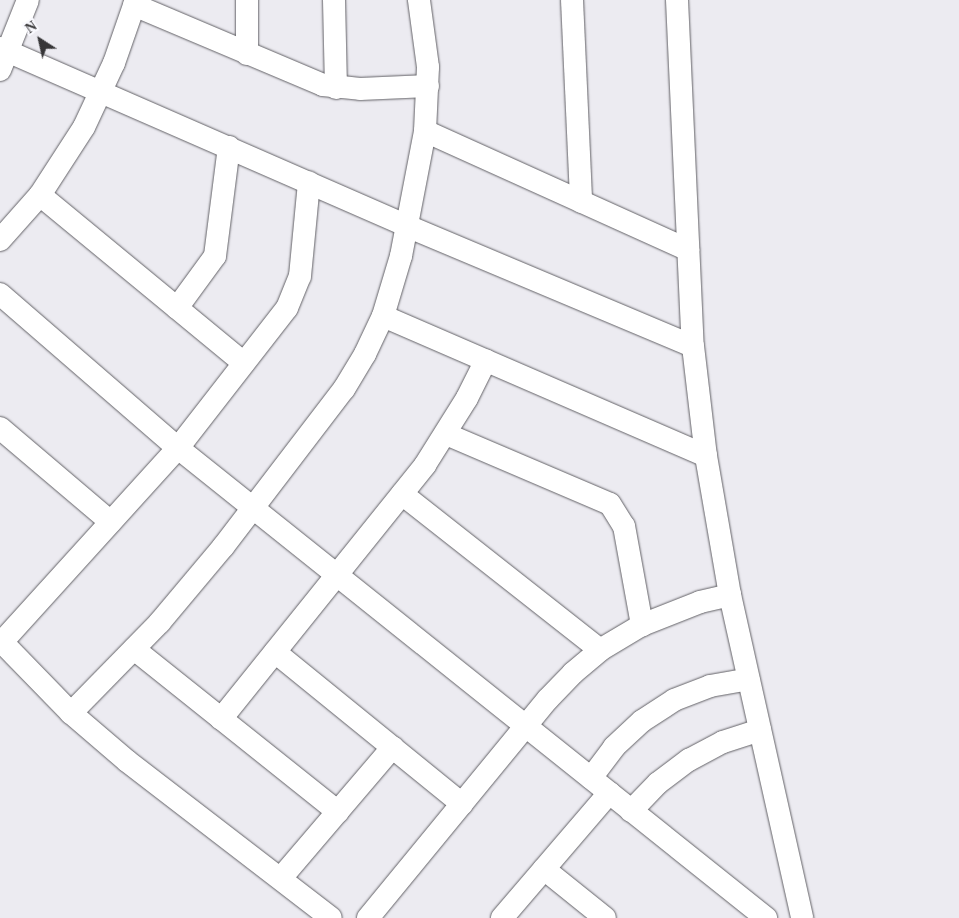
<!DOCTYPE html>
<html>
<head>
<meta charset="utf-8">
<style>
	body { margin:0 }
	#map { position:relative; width:959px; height:918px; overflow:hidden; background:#ecebf1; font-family:"Times New Roman",serif }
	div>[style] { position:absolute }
	.roads { filter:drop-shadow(0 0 1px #626166) drop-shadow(0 0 1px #626166) }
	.street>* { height:22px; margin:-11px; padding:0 11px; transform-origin:11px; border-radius:11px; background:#fff }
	span { translate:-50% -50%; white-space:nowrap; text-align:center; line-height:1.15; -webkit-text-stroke:4.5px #f9f9fe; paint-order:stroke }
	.north { position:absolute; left:15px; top:15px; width:50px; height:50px; -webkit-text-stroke:4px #f9f9fe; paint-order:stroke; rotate:325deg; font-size:14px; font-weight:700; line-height:20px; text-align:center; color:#373638 }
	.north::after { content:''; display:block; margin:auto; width:18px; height:22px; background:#373638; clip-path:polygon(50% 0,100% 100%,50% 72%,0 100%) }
</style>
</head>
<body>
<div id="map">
	<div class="roads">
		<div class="street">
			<i style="left:247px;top:0;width:54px;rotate:90deg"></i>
			<i style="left:334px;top:0;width:88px;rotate:88.7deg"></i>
			<i style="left:572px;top:0;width:202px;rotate:87.4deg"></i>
			<i style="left:677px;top:0;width:346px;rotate:87.4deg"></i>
			<i style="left:693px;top:346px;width:111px;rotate:83.3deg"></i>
			<i style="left:706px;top:456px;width:141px;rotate:80.2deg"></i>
			<i style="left:730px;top:595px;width:331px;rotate:77.4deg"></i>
			<i style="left:134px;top:5px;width:205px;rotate:22.9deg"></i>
			<i style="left:323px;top:85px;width:37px;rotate:6deg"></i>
			<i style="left:360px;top:89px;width:68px;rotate:-2.5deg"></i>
			<i style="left:0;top:48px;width:444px;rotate:23.6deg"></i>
			<i style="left:407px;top:226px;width:310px;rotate:22.8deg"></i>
			<i style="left:0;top:70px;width:75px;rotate:-68.2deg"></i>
			<i style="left:425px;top:131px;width:289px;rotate:24.3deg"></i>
			<i style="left:40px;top:195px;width:264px;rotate:39.5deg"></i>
			<i style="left:0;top:240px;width:60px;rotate:-48.4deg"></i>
			<i style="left:40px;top:195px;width:81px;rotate:-57.1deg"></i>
			<i style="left:84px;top:127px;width:71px;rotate:-64.9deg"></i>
			<i style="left:114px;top:63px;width:67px;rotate:-70.8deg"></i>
			<i style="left:0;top:294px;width:235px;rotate:40.9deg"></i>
			<i style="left:178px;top:448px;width:753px;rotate:38.64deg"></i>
			<i style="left:177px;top:308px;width:64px;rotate:-53.8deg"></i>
			<i style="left:215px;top:256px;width:110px;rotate:-82.7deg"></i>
			<i style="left:383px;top:316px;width:352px;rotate:23.4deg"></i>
			<i style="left:0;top:428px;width:145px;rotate:40.3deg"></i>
			<i style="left:446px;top:434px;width:178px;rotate:23.1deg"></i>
			<i style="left:610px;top:504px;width:26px;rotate:58deg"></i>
			<i style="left:624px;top:526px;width:101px;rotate:79.7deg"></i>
			<i style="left:402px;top:494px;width:252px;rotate:38.2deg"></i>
			<i style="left:0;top:640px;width:102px;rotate:45.8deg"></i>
			<i style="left:71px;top:713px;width:74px;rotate:40.6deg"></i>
			<i style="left:127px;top:761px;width:257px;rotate:37.6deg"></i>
			<i style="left:2px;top:642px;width:262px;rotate:-47.8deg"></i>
			<i style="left:178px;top:448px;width:177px;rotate:-52.1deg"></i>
			<i style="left:287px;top:308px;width:35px;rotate:-68deg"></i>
			<i style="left:300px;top:276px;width:94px;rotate:-84.5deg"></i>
			<i style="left:134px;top:649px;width:261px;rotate:38.6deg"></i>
			<i style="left:275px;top:652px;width:241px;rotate:39.1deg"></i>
			<i style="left:71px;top:713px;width:127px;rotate:-45.6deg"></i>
			<i style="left:160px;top:622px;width:98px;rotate:-50deg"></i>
			<i style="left:223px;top:547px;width:199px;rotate:-52.6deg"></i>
			<i style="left:344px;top:389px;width:41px;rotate:-59deg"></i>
			<i style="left:365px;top:354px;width:42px;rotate:-64.7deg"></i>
			<i style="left:383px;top:316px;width:63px;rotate:-73.3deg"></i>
			<i style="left:401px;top:256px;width:127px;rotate:-79.1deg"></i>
			<i style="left:425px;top:131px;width:64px;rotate:-87.3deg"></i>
			<i style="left:428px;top:67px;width:68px;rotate:-97.7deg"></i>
			<i style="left:221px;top:719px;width:326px;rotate:-51.2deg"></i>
			<i style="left:425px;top:465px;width:79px;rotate:-57.9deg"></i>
			<i style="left:467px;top:398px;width:42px;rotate:-63.4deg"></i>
			<i style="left:591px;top:778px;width:39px;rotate:-53deg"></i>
			<i style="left:614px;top:747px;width:38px;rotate:-43deg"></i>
			<i style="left:642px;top:721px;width:38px;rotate:-33deg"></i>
			<i style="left:674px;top:700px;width:39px;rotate:-21deg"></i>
			<i style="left:710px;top:686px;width:39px;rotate:-10deg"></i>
			<i style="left:631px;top:811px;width:39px;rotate:-46deg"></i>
			<i style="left:658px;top:783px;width:39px;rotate:-37deg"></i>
			<i style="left:689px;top:760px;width:38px;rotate:-28deg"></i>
			<i style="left:723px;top:742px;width:39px;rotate:-18deg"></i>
			<i style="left:544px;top:869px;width:78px;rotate:38.8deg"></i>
			<i style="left:281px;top:878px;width:172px;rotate:-49.5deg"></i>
			<i style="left:368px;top:918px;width:283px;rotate:-50.6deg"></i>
			<i style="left:548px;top:699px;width:36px;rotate:-46deg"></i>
			<i style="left:573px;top:673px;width:35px;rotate:-40deg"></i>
			<i style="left:600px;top:650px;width:49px;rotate:-30.8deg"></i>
			<i style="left:642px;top:625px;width:62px;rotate:-21.6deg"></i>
			<i style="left:700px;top:602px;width:31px;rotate:-13deg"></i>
			<i style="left:502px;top:918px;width:165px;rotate:-49.4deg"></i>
		</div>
	</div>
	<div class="north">N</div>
</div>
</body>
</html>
